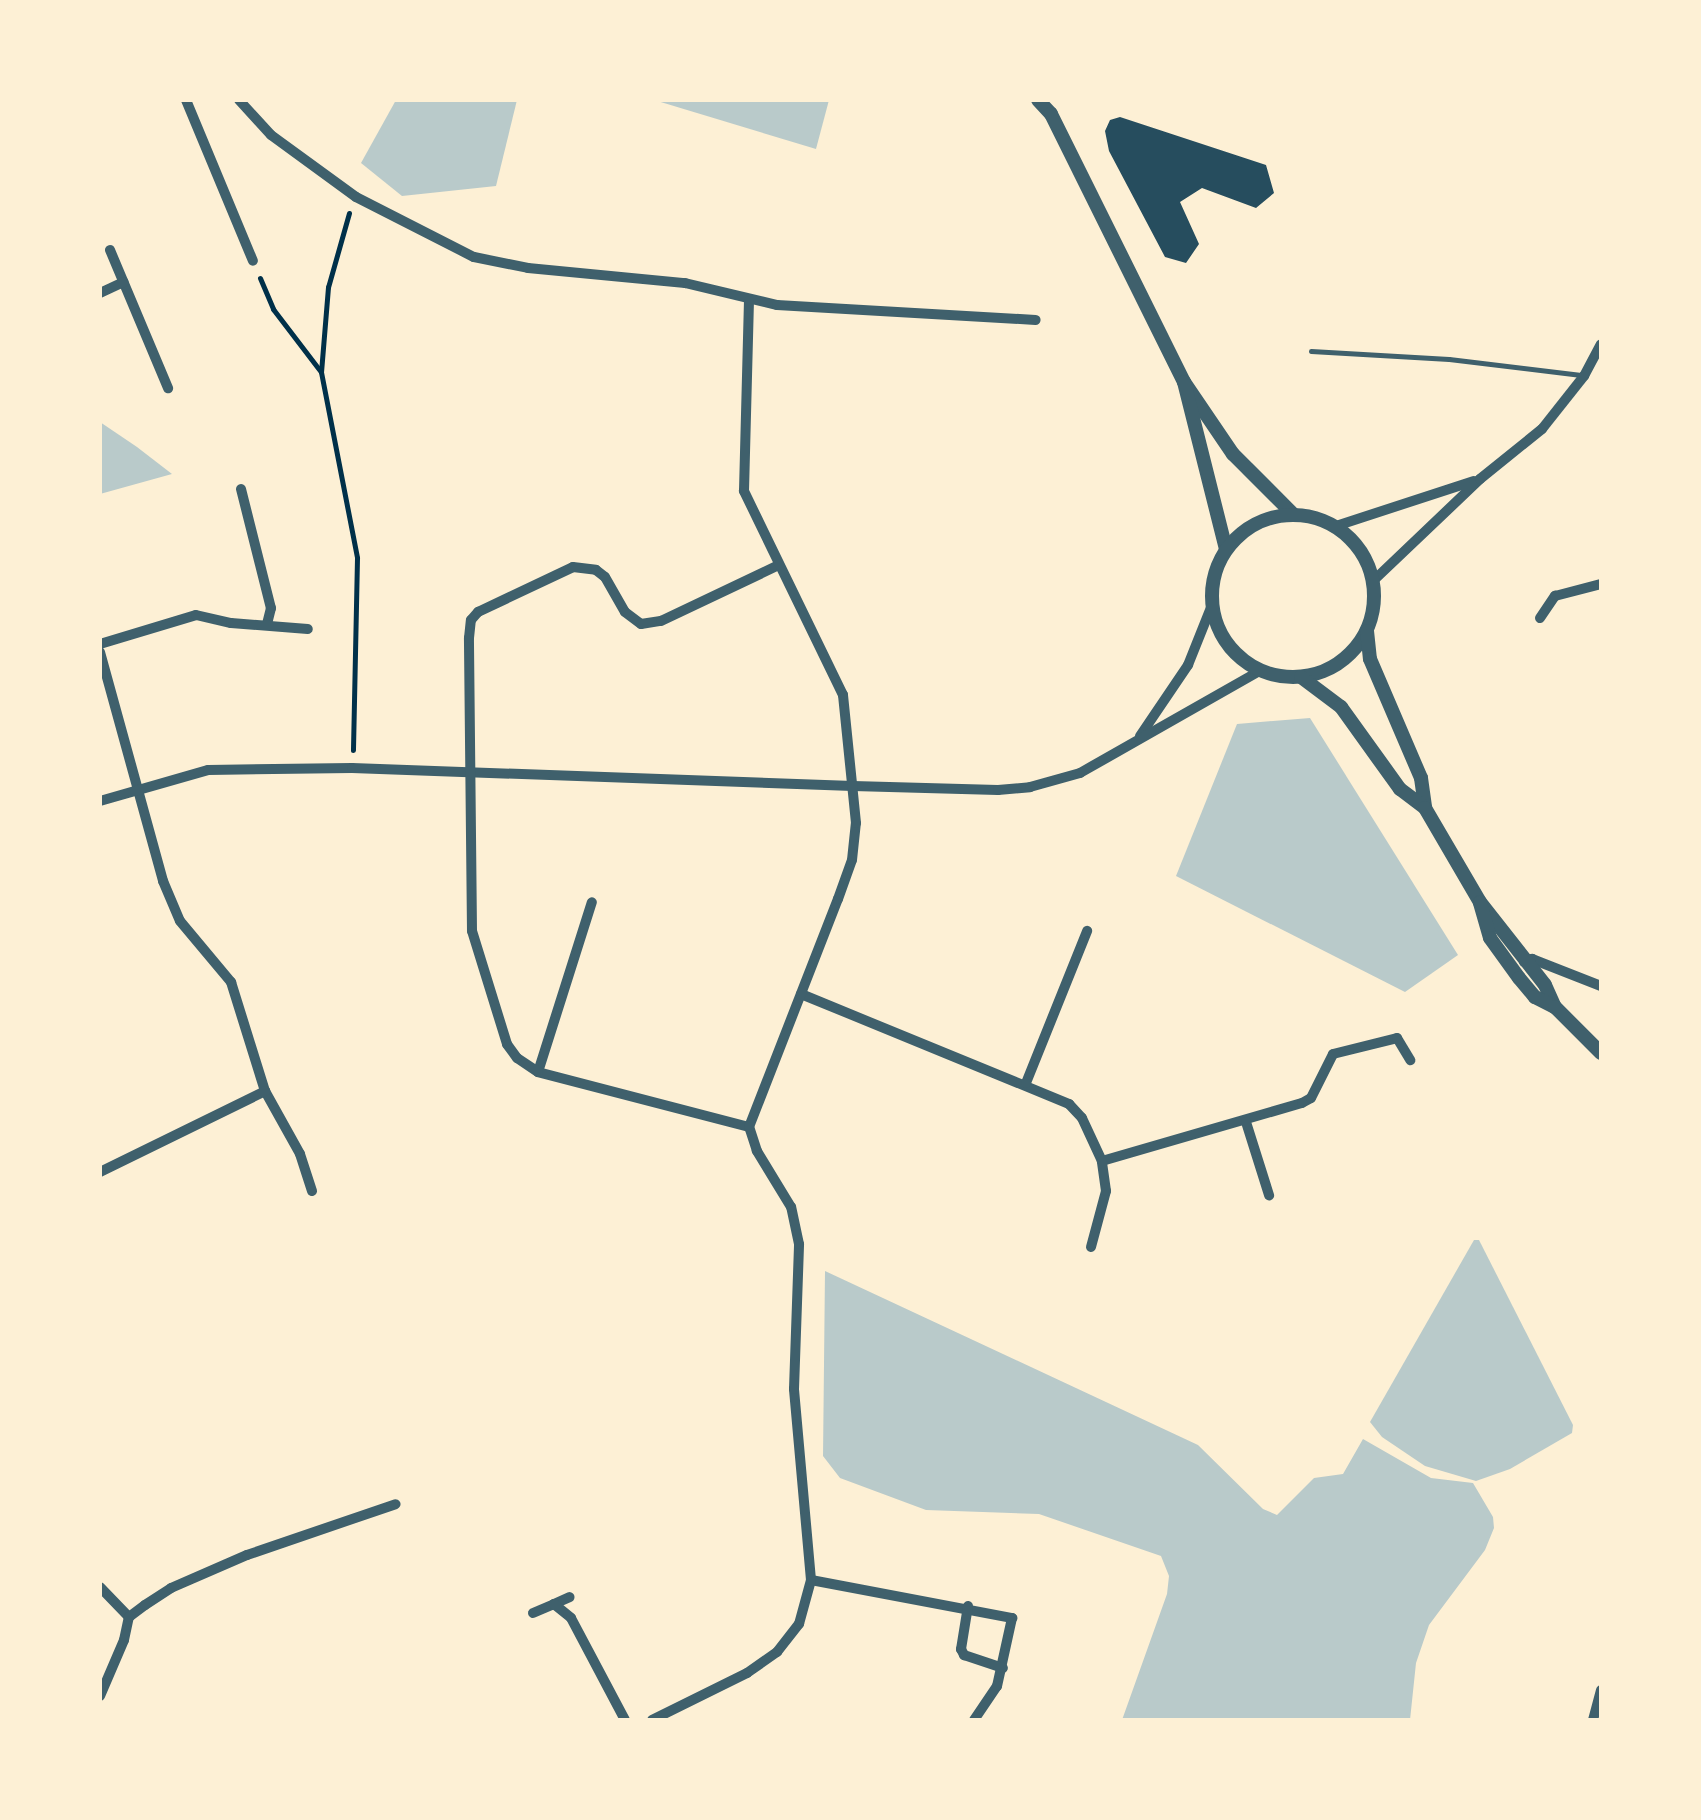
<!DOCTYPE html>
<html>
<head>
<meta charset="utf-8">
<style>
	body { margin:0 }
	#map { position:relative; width:1701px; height:1820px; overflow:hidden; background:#fdf0d5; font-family:"Roboto Serif",serif }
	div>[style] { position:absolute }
	.green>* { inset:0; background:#b9caca }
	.building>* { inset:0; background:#264d5e }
	.path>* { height:5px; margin:-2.5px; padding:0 2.5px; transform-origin:2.5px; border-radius:2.5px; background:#003049 }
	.service>* { height:5px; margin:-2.5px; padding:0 2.5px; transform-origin:2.5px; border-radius:2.5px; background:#3f606c }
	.minor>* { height:10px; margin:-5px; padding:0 5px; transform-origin:5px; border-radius:5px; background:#3f606c }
	.tertiary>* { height:14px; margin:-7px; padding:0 7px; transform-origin:7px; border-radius:7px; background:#3f606c }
	.tertiary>.ring { margin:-7px; padding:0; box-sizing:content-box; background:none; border:14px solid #3f606c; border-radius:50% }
	span { translate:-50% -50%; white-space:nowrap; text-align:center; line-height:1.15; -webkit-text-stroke:8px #fdf0d5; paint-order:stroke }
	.frame { position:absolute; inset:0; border:102px solid #fdf0d5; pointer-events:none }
</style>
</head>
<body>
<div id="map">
	<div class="green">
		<i style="clip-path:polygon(396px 100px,517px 100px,496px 186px,402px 196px,361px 163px)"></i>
		<i style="clip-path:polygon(654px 100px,829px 100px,816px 149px)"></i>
		<i style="clip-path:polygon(100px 422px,137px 447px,172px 474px,100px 494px)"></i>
		<i style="clip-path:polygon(1310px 718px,1458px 955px,1405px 992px,1176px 876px,1237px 724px)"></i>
		<i style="clip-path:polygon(1474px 1240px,1479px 1240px,1573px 1425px,1572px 1433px,1510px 1469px,1476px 1481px,1425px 1466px,1382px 1437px,1370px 1422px)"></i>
		<i style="clip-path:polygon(825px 1271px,1198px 1445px,1263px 1509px,1277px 1515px,1314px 1478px,1343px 1474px,1363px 1439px,1431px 1478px,1473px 1483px,1493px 1517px,1494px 1528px,1485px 1550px,1429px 1625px,1416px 1663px,1410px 1720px,1122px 1720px,1167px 1594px,1169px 1576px,1161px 1556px,1039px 1514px,926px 1510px,840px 1478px,823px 1456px)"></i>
	</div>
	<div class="building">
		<i style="clip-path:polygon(1120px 117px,1266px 165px,1274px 193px,1256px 208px,1202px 188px,1180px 202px,1199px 244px,1186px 263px,1165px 257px,1109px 151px,1105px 131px,1110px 120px)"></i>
	</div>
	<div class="path">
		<i style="left:349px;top:213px;width:77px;rotate:105.8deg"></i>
		<i style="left:328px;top:287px;width:85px;rotate:94.7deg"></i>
		<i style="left:321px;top:372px;width:189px;rotate:79deg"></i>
		<i style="left:357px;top:558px;width:192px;rotate:91.2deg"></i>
		<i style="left:260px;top:278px;width:34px;rotate:67deg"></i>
		<i style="left:273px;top:309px;width:79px;rotate:52.7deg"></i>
	</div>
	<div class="service">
		<i style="left:1311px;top:351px;width:138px;rotate:3.3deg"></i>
		<i style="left:1449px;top:359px;width:133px;rotate:6.9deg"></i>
	</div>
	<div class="minor">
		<i style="left:186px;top:100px;width:174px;rotate:67.4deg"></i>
		<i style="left:239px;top:100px;width:47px;rotate:47.6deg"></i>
		<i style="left:271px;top:135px;width:105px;rotate:36.1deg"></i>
		<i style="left:356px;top:197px;width:132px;rotate:27deg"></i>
		<i style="left:474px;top:257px;width:55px;rotate:11.5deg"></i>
		<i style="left:528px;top:268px;width:158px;rotate:5.5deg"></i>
		<i style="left:685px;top:283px;width:95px;rotate:13.4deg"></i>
		<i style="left:777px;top:305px;width:259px;rotate:3.3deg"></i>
		<i style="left:110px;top:250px;width:150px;rotate:67.2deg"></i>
		<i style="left:100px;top:293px;width:26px;rotate:-25deg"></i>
		<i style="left:241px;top:489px;width:123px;rotate:75.9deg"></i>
		<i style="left:271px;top:608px;width:16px;rotate:104deg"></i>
		<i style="left:1336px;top:526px;width:145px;rotate:-18.1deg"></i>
		<i style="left:1373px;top:581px;width:148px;rotate:-43.6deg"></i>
		<i style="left:1480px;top:479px;width:80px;rotate:-38.9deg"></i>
		<i style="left:1542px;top:429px;width:68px;rotate:-51.6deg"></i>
		<i style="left:1584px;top:376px;width:36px;rotate:-62deg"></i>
		<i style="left:1540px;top:618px;width:27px;rotate:-56deg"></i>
		<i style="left:1555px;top:596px;width:48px;rotate:-14.6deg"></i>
		<i style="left:100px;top:644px;width:100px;rotate:-16.8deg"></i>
		<i style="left:196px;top:615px;width:36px;rotate:13deg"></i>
		<i style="left:231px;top:623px;width:77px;rotate:4.5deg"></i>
		<i style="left:100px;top:652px;width:238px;rotate:74.6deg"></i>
		<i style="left:163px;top:881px;width:43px;rotate:67deg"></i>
		<i style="left:180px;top:921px;width:80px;rotate:50.1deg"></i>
		<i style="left:231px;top:982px;width:114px;rotate:72.7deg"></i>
		<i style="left:265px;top:1091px;width:72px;rotate:60.9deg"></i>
		<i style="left:300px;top:1154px;width:39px;rotate:72deg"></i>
		<i style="left:1140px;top:736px;width:86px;rotate:-55.9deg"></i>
		<i style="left:1188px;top:665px;width:65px;rotate:-68.2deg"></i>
		<i style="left:100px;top:801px;width:112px;rotate:-16deg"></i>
		<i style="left:208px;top:770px;width:144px;rotate:-0.8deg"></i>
		<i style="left:352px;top:768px;width:501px;rotate:2.06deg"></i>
		<i style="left:853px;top:786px;width:145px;rotate:1.6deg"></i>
		<i style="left:998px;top:790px;width:32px;rotate:-5deg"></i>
		<i style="left:1030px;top:787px;width:52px;rotate:-15.6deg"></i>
		<i style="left:1080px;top:773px;width:208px;rotate:-29.6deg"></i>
		<i style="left:1524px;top:962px;width:9px;rotate:-21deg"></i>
		<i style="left:1532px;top:959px;width:74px;rotate:21.4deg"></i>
		<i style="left:801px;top:994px;width:290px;rotate:22.3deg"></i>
		<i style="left:1069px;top:1104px;width:19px;rotate:47deg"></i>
		<i style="left:1082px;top:1118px;width:47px;rotate:65.1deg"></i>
		<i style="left:1102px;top:1161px;width:208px;rotate:-16.2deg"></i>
		<i style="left:1302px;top:1103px;width:10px;rotate:-29deg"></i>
		<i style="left:1311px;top:1098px;width:49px;rotate:-63.4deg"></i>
		<i style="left:1333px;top:1054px;width:66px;rotate:-14deg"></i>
		<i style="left:1397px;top:1038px;width:26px;rotate:59deg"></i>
		<i style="left:538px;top:1072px;width:178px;rotate:-72.4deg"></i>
		<i style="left:1026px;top:1083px;width:164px;rotate:-68.1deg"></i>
		<i style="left:1246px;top:1122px;width:77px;rotate:72.5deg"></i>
		<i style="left:749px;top:1127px;width:218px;rotate:-165.4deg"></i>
		<i style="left:538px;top:1072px;width:25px;rotate:-146deg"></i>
		<i style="left:517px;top:1058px;width:17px;rotate:-126deg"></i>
		<i style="left:507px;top:1044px;width:118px;rotate:-107.2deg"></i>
		<i style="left:472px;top:931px;width:293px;rotate:-90.6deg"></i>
		<i style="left:469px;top:638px;width:18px;rotate:-84deg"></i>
		<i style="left:471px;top:620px;width:11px;rotate:-49deg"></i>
		<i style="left:478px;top:612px;width:105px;rotate:-25.3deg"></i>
		<i style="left:573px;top:567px;width:23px;rotate:7deg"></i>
		<i style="left:596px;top:570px;width:11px;rotate:38deg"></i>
		<i style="left:605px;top:577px;width:40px;rotate:60.3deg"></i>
		<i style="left:625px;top:612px;width:20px;rotate:37deg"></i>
		<i style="left:641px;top:624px;width:20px;rotate:-9deg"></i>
		<i style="left:661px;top:621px;width:128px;rotate:-25.4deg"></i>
		<i style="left:100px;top:1172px;width:184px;rotate:-26.1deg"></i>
		<i style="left:1091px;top:1247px;width:58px;rotate:-75deg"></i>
		<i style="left:1106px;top:1191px;width:30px;rotate:-98deg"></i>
		<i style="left:811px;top:1580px;width:205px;rotate:10.7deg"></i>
		<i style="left:1012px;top:1618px;width:70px;rotate:102.4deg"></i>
		<i style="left:997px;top:1686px;width:41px;rotate:124.1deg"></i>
		<i style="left:100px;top:1587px;width:42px;rotate:46deg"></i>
		<i style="left:554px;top:1604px;width:17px;rotate:-24deg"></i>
		<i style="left:968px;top:1606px;width:44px;rotate:99.2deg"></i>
		<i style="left:961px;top:1649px;width:7px;rotate:63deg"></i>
		<i style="left:964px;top:1655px;width:41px;rotate:18.4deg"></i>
		<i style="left:533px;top:1613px;width:23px;rotate:-23deg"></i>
		<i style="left:554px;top:1604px;width:22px;rotate:39deg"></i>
		<i style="left:571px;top:1618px;width:115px;rotate:62.1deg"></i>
		<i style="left:100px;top:1696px;width:61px;rotate:-66.8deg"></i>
		<i style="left:124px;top:1640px;width:24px;rotate:-78deg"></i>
		<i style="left:129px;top:1617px;width:20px;rotate:-37deg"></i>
		<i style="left:145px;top:1605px;width:31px;rotate:-33deg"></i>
		<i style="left:171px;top:1588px;width:83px;rotate:-23.5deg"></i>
		<i style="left:247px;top:1555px;width:157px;rotate:-18.9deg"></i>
		<i style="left:652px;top:1720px;width:106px;rotate:-26.3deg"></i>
		<i style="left:747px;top:1673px;width:37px;rotate:-35deg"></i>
		<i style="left:777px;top:1652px;width:36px;rotate:-52deg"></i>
		<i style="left:799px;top:1624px;width:46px;rotate:-74.7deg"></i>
		<i style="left:811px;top:1580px;width:192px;rotate:-95.1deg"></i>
		<i style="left:794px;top:1389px;width:145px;rotate:-88deg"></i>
		<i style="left:799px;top:1244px;width:38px;rotate:-102deg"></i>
		<i style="left:791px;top:1207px;width:66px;rotate:-121.3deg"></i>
		<i style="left:757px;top:1151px;width:25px;rotate:-108deg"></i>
		<i style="left:749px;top:1127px;width:245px;rotate:-68.7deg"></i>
		<i style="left:838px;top:899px;width:41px;rotate:-70.3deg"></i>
		<i style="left:852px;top:860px;width:37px;rotate:-84deg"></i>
		<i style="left:856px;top:823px;width:129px;rotate:-95.8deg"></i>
		<i style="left:843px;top:695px;width:227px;rotate:-115.9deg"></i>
		<i style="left:744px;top:491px;width:190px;rotate:-88.5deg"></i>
		<i style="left:1593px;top:1720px;width:31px;rotate:-75deg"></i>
	</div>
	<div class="tertiary">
		<i style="left:1038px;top:100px;width:19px;rotate:47deg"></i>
		<i style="left:1051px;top:114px;width:299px;rotate:63.6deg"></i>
		<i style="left:1184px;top:382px;width:87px;rotate:55.8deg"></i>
		<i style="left:1233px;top:454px;width:85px;rotate:45deg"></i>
		<i style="left:1184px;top:382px;width:172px;rotate:75.9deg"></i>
		<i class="ring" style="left:1212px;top:515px;width:148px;height:148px"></i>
		<i style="left:1367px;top:631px;width:28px;rotate:84deg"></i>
		<i style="left:1370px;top:659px;width:129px;rotate:66.8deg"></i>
		<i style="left:1421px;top:778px;width:30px;rotate:82deg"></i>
		<i style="left:1301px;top:677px;width:50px;rotate:36.9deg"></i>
		<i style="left:1341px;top:707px;width:101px;rotate:54.3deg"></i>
		<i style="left:1400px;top:789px;width:31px;rotate:37deg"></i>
		<i style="left:1425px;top:808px;width:109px;rotate:59.7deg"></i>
		<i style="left:1480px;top:902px;width:105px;rotate:51.9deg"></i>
		<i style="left:1545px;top:985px;width:24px;rotate:66deg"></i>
		<i style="left:1480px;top:903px;width:36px;rotate:74deg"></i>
		<i style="left:1490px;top:938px;width:49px;rotate:54.1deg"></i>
		<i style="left:1519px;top:978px;width:25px;rotate:50deg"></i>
		<i style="left:1535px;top:997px;width:22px;rotate:27deg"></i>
		<i style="left:1555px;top:1007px;width:65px;rotate:45deg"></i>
	</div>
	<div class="frame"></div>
</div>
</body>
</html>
